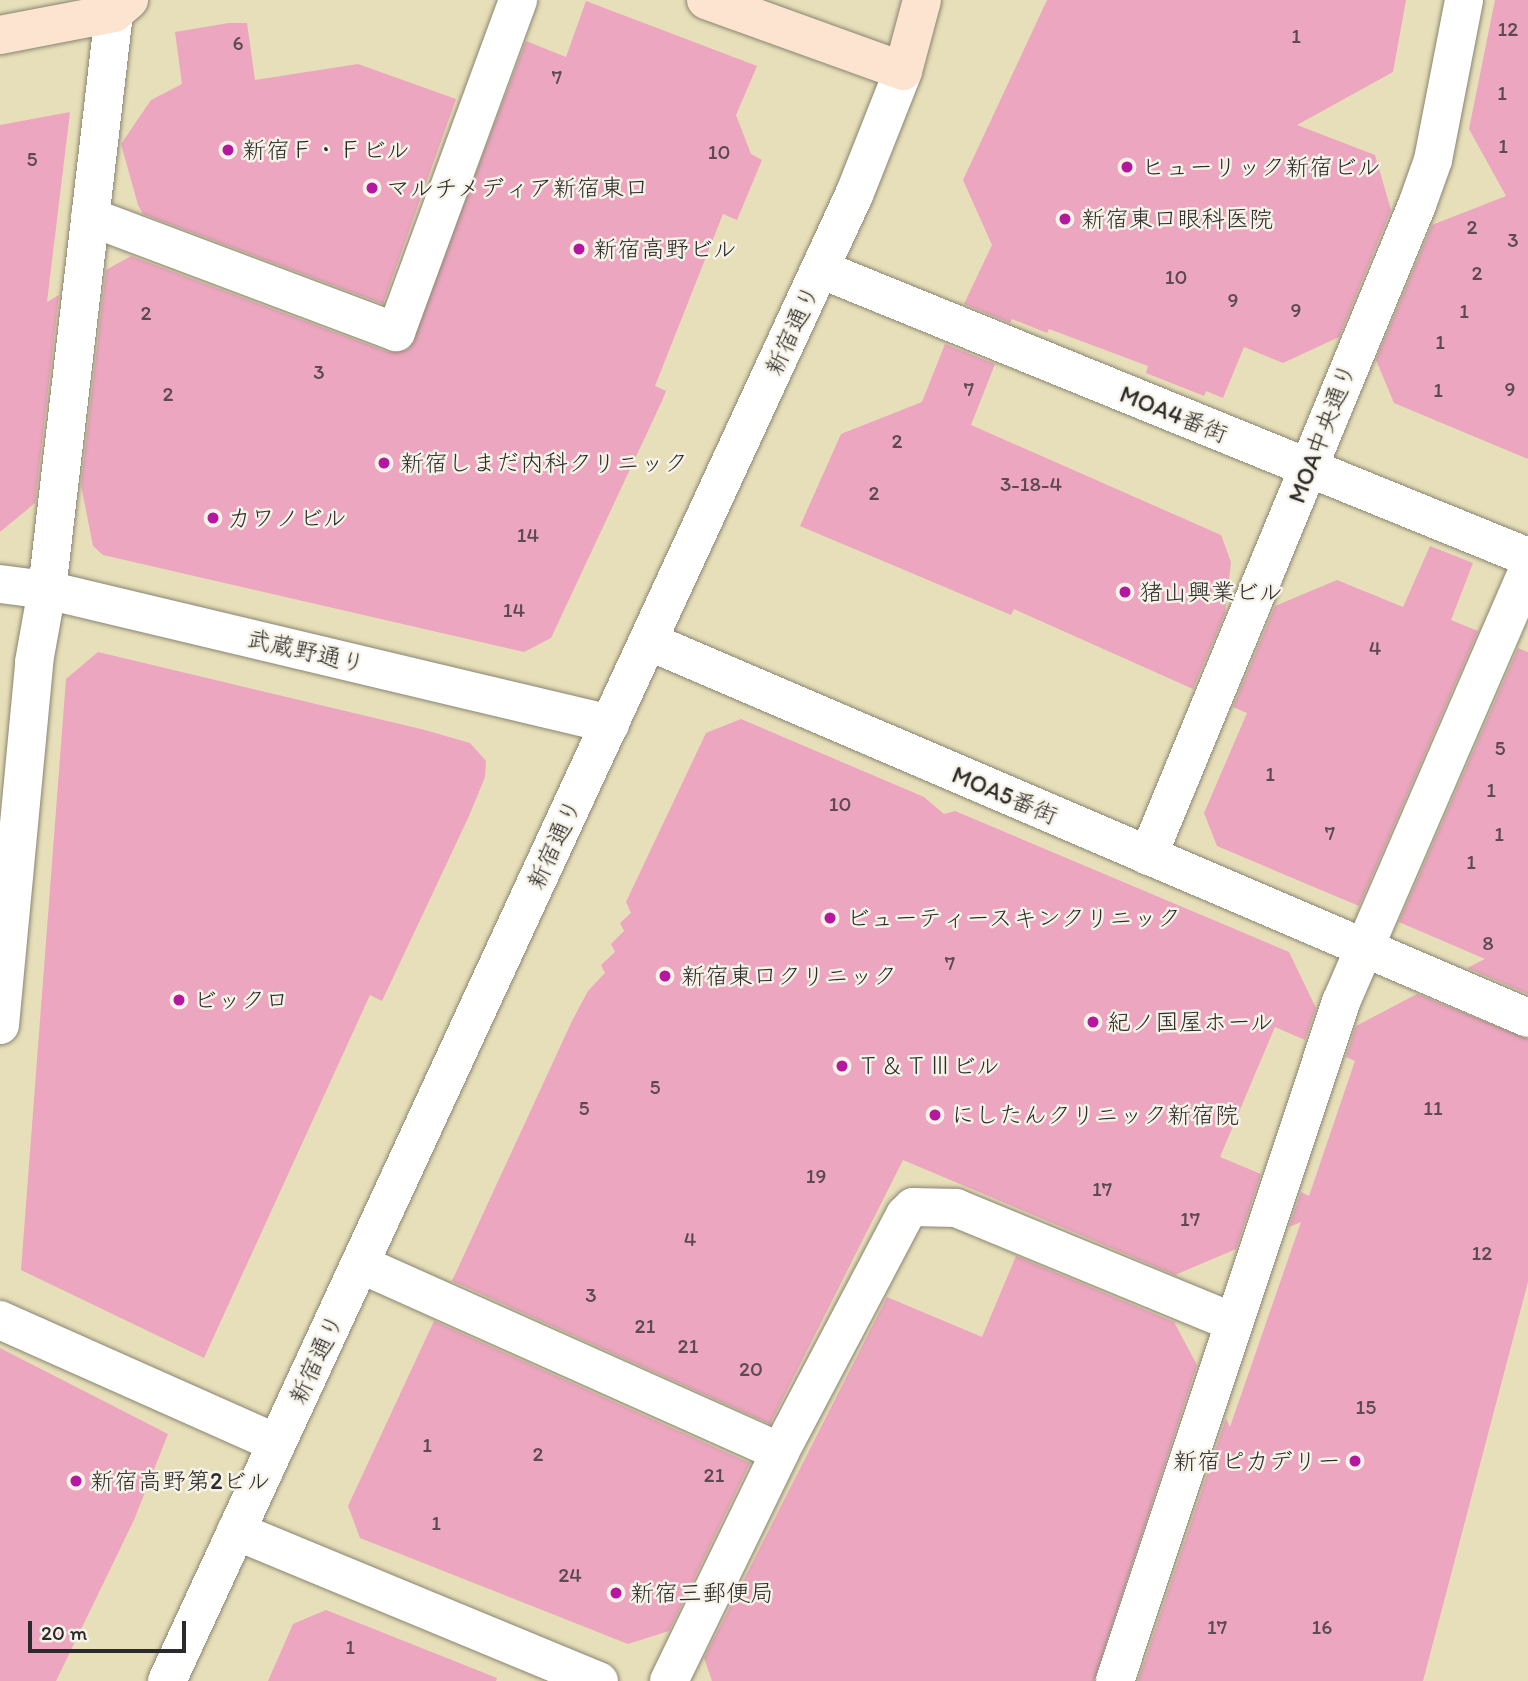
<!DOCTYPE html>
<html>
<head>
<meta charset="utf-8">
<style>
	body { margin:0 }
	#map { position:relative; width:1528px; height:1681px; overflow:hidden; background:#e7dfb9; font-family:Itim,"Klee One",sans-serif }
	div>[style] { position:absolute }
	.building>* { inset:0; background:#eca6bf }
	.roads { filter:drop-shadow(0 0 2px #898572) drop-shadow(0 0 2px #898572) }
	.minor>* { height:38px; margin:-19px; padding:0 19px; transform-origin:19px; border-radius:19px; background:#fff }
	.tertiary>* { height:38px; margin:-19px; padding:0 19px; transform-origin:19px; border-radius:19px; background:#fff }
	.secondary>* { height:38px; margin:-19px; padding:0 19px; transform-origin:19px; border-radius:19px; background:#fde4d0 }
	.dots>* { width:19px; height:19px; translate:-50% -50%; box-sizing:border-box; border:4px solid #f7f3e8; border-radius:50% }
	span { translate:-50% -50%; white-space:nowrap; text-align:center; line-height:1.15; -webkit-text-stroke:5px #f7f3e8; paint-order:stroke }
	.number-label { font-size:21px; color:#5b4a50 }
	.number-label span { -webkit-text-stroke-width:0 }
	.poi-label { font-size:24px; color:#2b2b2b }
	.left { translate:0 -50%; text-align:left }
	.right { translate:-100% -50%; text-align:right }
	.street-label { font-size:24px; color:#2b2b2b }
	.scale { position:absolute; left:28px; top:1621px; width:158px; height:32px; box-sizing:border-box; border:4px solid #2b2b2b; border-top:0; padding-left:9px; font-size:21px; line-height:24px; white-space:nowrap; color:#2b2b2b; -webkit-text-stroke:5px #f7f3e8; paint-order:stroke }
</style>
</head>
<body>
<div id="map">
	<div class="building">
		<i style="clip-path:polygon(1047px 0,1406px 0,1393px 72px,1297px 125px,1375px 155px,1391px 210px,1339px 337px,1283px 363px,1244px 347px,1223px 398px,1206px 391px,1204px 396px,1146px 373px,1148px 366px,1049px 329px,1047px 333px,1012px 319px,1010px 323px,964px 304px,992px 245px,963px 180px)"></i>
		<i style="clip-path:polygon(1495px 0,1528px 0,1528px 459px,1394px 403px,1376px 360px,1432px 225px,1506px 196px,1469px 129px)"></i>
		<i style="clip-path:polygon(586px 1px,757px 66px,736px 115px,751px 154px,762px 160px,737px 220px,723px 214px,655px 386px,666px 391px,662px 401px,551px 638px,524px 652px,103px 555px,93px 546px,81px 485px,106px 270px,131px 256px,388px 352px,409px 349px,526px 41px,566px 57px)"></i>
		<i style="clip-path:polygon(229px 23px,247px 23px,255px 80px,358px 64px,456px 99px,383px 304px,143px 214px,138px 205px,121px 144px,151px 100px,182px 84px,175px 32px)"></i>
		<i style="clip-path:polygon(70px 112px,47px 302px,59px 295px,35px 503px,0 532px,0 125px)"></i>
		<i style="clip-path:polygon(945px 344px,995px 364px,971px 425px,1221px 535px,1231px 562px,1225px 613px,1193px 689px,1014px 609px,1011px 615px,800px 526px,841px 434px,922px 402px)"></i>
		<i style="clip-path:polygon(1430px 546px,1473px 563px,1451px 620px,1478px 631px,1359px 906px,1217px 846px,1204px 813px,1247px 713px,1233px 707px,1275px 606px,1337px 580px,1403px 607px)"></i>
		<i style="clip-path:polygon(1518px 648px,1528px 652px,1528px 994px,1467px 968px,1485px 959px,1399px 922px)"></i>
		<i style="clip-path:polygon(98px 652px,425px 730px,470px 743px,486px 761px,485px 777px,469px 816px,382px 1001px,370px 995px,204px 1358px,21px 1270px,66px 679px)"></i>
		<i style="clip-path:polygon(741px 719px,924px 797px,944px 814px,955px 811px,1289px 952px,1316px 1008px,1305px 1040px,1275px 1027px,1220px 1157px,1261px 1174px,1236px 1249px,1175px 1275px,903px 1160px,770px 1424px,452px 1281px,572px 1021px,588px 991px,605px 973px,601px 965px,615px 952px,611px 944px,624px 931px,620px 923px,631px 913px,626px 902px,706px 733px)"></i>
		<i style="clip-path:polygon(1417px 994px,1528px 1039px,1528px 1282px,1423px 1681px,1138px 1681px,1226px 1418px,1230px 1427px,1301px 1222px,1289px 1227px,1301px 1192px,1309px 1196px,1355px 1061px,1346px 1057px,1356px 1026px)"></i>
		<i style="clip-path:polygon(1016px 1256px,1174px 1322px,1197px 1365px,1094px 1681px,712px 1681px,704px 1658px,887px 1297px,982px 1337px)"></i>
		<i style="clip-path:polygon(434px 1321px,750px 1463px,669px 1631px,628px 1644px,360px 1538px,348px 1506px)"></i>
		<i style="clip-path:polygon(0 1348px,168px 1434px,134px 1520px,56px 1681px,0 1681px)"></i>
		<i style="clip-path:polygon(326px 1610px,497px 1678px,496px 1681px,268px 1681px,293px 1624px)"></i>
	</div>
	<div class="roads">
		<div class="minor">
			<i style="left:90px;top:217px;width:327px;rotate:20.6deg"></i>
			<i style="left:396px;top:332px;width:354px;rotate:-69.8deg"></i>
			<i style="left:820px;top:269px;width:764px;rotate:22.14deg"></i>
			<i style="left:0;top:584px;width:47px;rotate:7.3deg"></i>
			<i style="left:47px;top:590px;width:579px;rotate:13.39deg"></i>
			<i style="left:648px;top:641px;width:957px;rotate:23.19deg"></i>
			<i style="left:1148px;top:856px;width:704px;rotate:-67.55deg"></i>
			<i style="left:1417px;top:205px;width:48px;rotate:-70.4deg"></i>
			<i style="left:1433px;top:160px;width:163px;rotate:-79deg"></i>
			<i style="left:0;top:1025px;width:365px;rotate:-84.6deg"></i>
			<i style="left:34px;top:662px;width:73px;rotate:-79.8deg"></i>
			<i style="left:47px;top:590px;width:581px;rotate:-83.38deg"></i>
			<i style="left:360px;top:1264px;width:460px;rotate:24.1deg"></i>
			<i style="left:0;top:1320px;width:302px;rotate:24deg"></i>
			<i style="left:236px;top:1531px;width:393px;rotate:22.5deg"></i>
			<i style="left:669px;top:1681px;width:254px;rotate:-64.1deg"></i>
			<i style="left:780px;top:1452px;width:268px;rotate:-62.2deg"></i>
			<i style="left:905px;top:1215px;width:11px;rotate:-45deg"></i>
			<i style="left:913px;top:1207px;width:43px;rotate:1.3deg"></i>
			<i style="left:956px;top:1208px;width:299px;rotate:22.4deg"></i>
			<i style="left:1115px;top:1681px;width:716px;rotate:-71.59deg"></i>
			<i style="left:1341px;top:1002px;width:471px;rotate:-66.6deg"></i>
		</div>
		<div class="tertiary">
			<i style="left:167px;top:1681px;width:1637px;rotate:-65.19deg"></i>
			<i style="left:854px;top:195px;width:133px;rotate:-68.4deg"></i>
		</div>
		<div class="secondary">
			<i style="left:706px;top:0;width:209px;rotate:19.8deg"></i>
			<i style="left:903px;top:71px;width:73px;rotate:-75deg"></i>
			<i style="left:0;top:35px;width:116px;rotate:-10.9deg"></i>
			<i style="left:114px;top:13px;width:20px;rotate:-41deg"></i>
		</div>
	</div>
	<div class="dots">
		<i style="left:228px;top:150px;background:#b5179e"></i>
		<i style="left:1127px;top:167px;background:#b5179e"></i>
		<i style="left:372px;top:188px;background:#b5179e"></i>
		<i style="left:1065px;top:219px;background:#b5179e"></i>
		<i style="left:579px;top:249px;background:#b5179e"></i>
		<i style="left:384px;top:463px;background:#b5179e"></i>
		<i style="left:213px;top:518px;background:#b5179e"></i>
		<i style="left:1125px;top:592px;background:#b5179e"></i>
		<i style="left:830px;top:918px;background:#b5179e"></i>
		<i style="left:665px;top:976px;background:#b5179e"></i>
		<i style="left:179px;top:1000px;background:#b5179e"></i>
		<i style="left:1093px;top:1022px;background:#b5179e"></i>
		<i style="left:842px;top:1066px;background:#b5179e"></i>
		<i style="left:935px;top:1115px;background:#b5179e"></i>
		<i style="left:1355px;top:1461px;background:#b5179e"></i>
		<i style="left:76px;top:1481px;background:#b5179e"></i>
		<i style="left:616px;top:1593px;background:#b5179e"></i>
	</div>
	<div class="number-label">
		<span style="left:1508px;top:29px">12</span>
		<span style="left:1296px;top:36px">1</span>
		<span style="left:238px;top:43px">6</span>
		<span style="left:557px;top:77px">7</span>
		<span style="left:1502px;top:93px">1</span>
		<span style="left:1503px;top:146px">1</span>
		<span style="left:719px;top:152px">10</span>
		<span style="left:32px;top:159px">5</span>
		<span style="left:1472px;top:227px">2</span>
		<span style="left:1513px;top:240px">3</span>
		<span style="left:1477px;top:273px">2</span>
		<span style="left:1176px;top:277px">10</span>
		<span style="left:1233px;top:300px">9</span>
		<span style="left:1296px;top:310px">9</span>
		<span style="left:1464px;top:311px">1</span>
		<span style="left:146px;top:313px">2</span>
		<span style="left:1440px;top:342px">1</span>
		<span style="left:319px;top:372px">3</span>
		<span style="left:969px;top:389px">7</span>
		<span style="left:1510px;top:389px">9</span>
		<span style="left:1438px;top:390px">1</span>
		<span style="left:168px;top:394px">2</span>
		<span style="left:897px;top:441px">2</span>
		<span style="left:1031px;top:484px">3-18-4</span>
		<span style="left:874px;top:493px">2</span>
		<span style="left:528px;top:535px">14</span>
		<span style="left:514px;top:610px">14</span>
		<span style="left:1375px;top:648px">4</span>
		<span style="left:1500px;top:748px">5</span>
		<span style="left:1270px;top:774px">1</span>
		<span style="left:1491px;top:790px">1</span>
		<span style="left:840px;top:804px">10</span>
		<span style="left:1330px;top:833px">7</span>
		<span style="left:1499px;top:834px">1</span>
		<span style="left:1471px;top:862px">1</span>
		<span style="left:1488px;top:943px">8</span>
		<span style="left:950px;top:963px">7</span>
		<span style="left:655px;top:1087px">5</span>
		<span style="left:584px;top:1108px">5</span>
		<span style="left:1433px;top:1108px">11</span>
		<span style="left:816px;top:1176px">19</span>
		<span style="left:1102px;top:1189px">17</span>
		<span style="left:1190px;top:1219px">17</span>
		<span style="left:690px;top:1239px">4</span>
		<span style="left:1482px;top:1253px">12</span>
		<span style="left:591px;top:1295px">3</span>
		<span style="left:645px;top:1326px">21</span>
		<span style="left:688px;top:1346px">21</span>
		<span style="left:751px;top:1369px">20</span>
		<span style="left:1366px;top:1407px">15</span>
		<span style="left:427px;top:1445px">1</span>
		<span style="left:538px;top:1454px">2</span>
		<span style="left:714px;top:1475px">21</span>
		<span style="left:436px;top:1523px">1</span>
		<span style="left:570px;top:1575px">24</span>
		<span style="left:1217px;top:1627px">17</span>
		<span style="left:1322px;top:1627px">16</span>
		<span style="left:350px;top:1647px">1</span>
	</div>
	<div class="poi-label">
		<span class="left" style="left:242px;top:150px">新宿Ｆ・Ｆビル</span>
		<span class="left" style="left:1141px;top:167px">ヒューリック新宿ビル</span>
		<span class="left" style="left:386px;top:188px">マルチメディア新宿東口</span>
		<span class="left" style="left:1081px;top:219px">新宿東口眼科医院</span>
		<span class="left" style="left:593px;top:249px">新宿高野ビル</span>
		<span class="left" style="left:400px;top:463px">新宿しまだ内科クリニック</span>
		<span class="left" style="left:227px;top:518px">カワノビル</span>
		<span class="left" style="left:1139px;top:592px">猪山興業ビル</span>
		<span class="left" style="left:846px;top:918px">ビューティースキンクリニック</span>
		<span class="left" style="left:681px;top:976px">新宿東口クリニック</span>
		<span class="left" style="left:193px;top:1000px">ビックロ</span>
		<span class="left" style="left:1107px;top:1022px">紀ノ国屋ホール</span>
		<span class="left" style="left:856px;top:1066px">Ｔ＆ＴⅢビル</span>
		<span class="left" style="left:951px;top:1115px">にしたんクリニック新宿院</span>
		<span class="right" style="left:1341px;top:1461px">新宿ピカデリー</span>
		<span class="left" style="left:90px;top:1481px">新宿高野第2ビル</span>
		<span class="left" style="left:630px;top:1593px">新宿三郵便局</span>
	</div>
	<div class="street-label">
		<span style="left:792px;top:330px;rotate:-65deg">新宿通り</span>
		<span style="left:1174px;top:414px;rotate:22deg">MOA4番街</span>
		<span style="left:1322px;top:433px;rotate:-69deg">MOA中央通り</span>
		<span style="left:306px;top:651px;rotate:13deg">武蔵野通り</span>
		<span style="left:1005px;top:795px;rotate:23deg">MOA5番街</span>
		<span style="left:554px;top:844px;rotate:-65deg">新宿通り</span>
		<span style="left:316px;top:1359px;rotate:-65deg">新宿通り</span>
	</div>
	<div class="scale">20 m</div>
</div>
</body>
</html>
